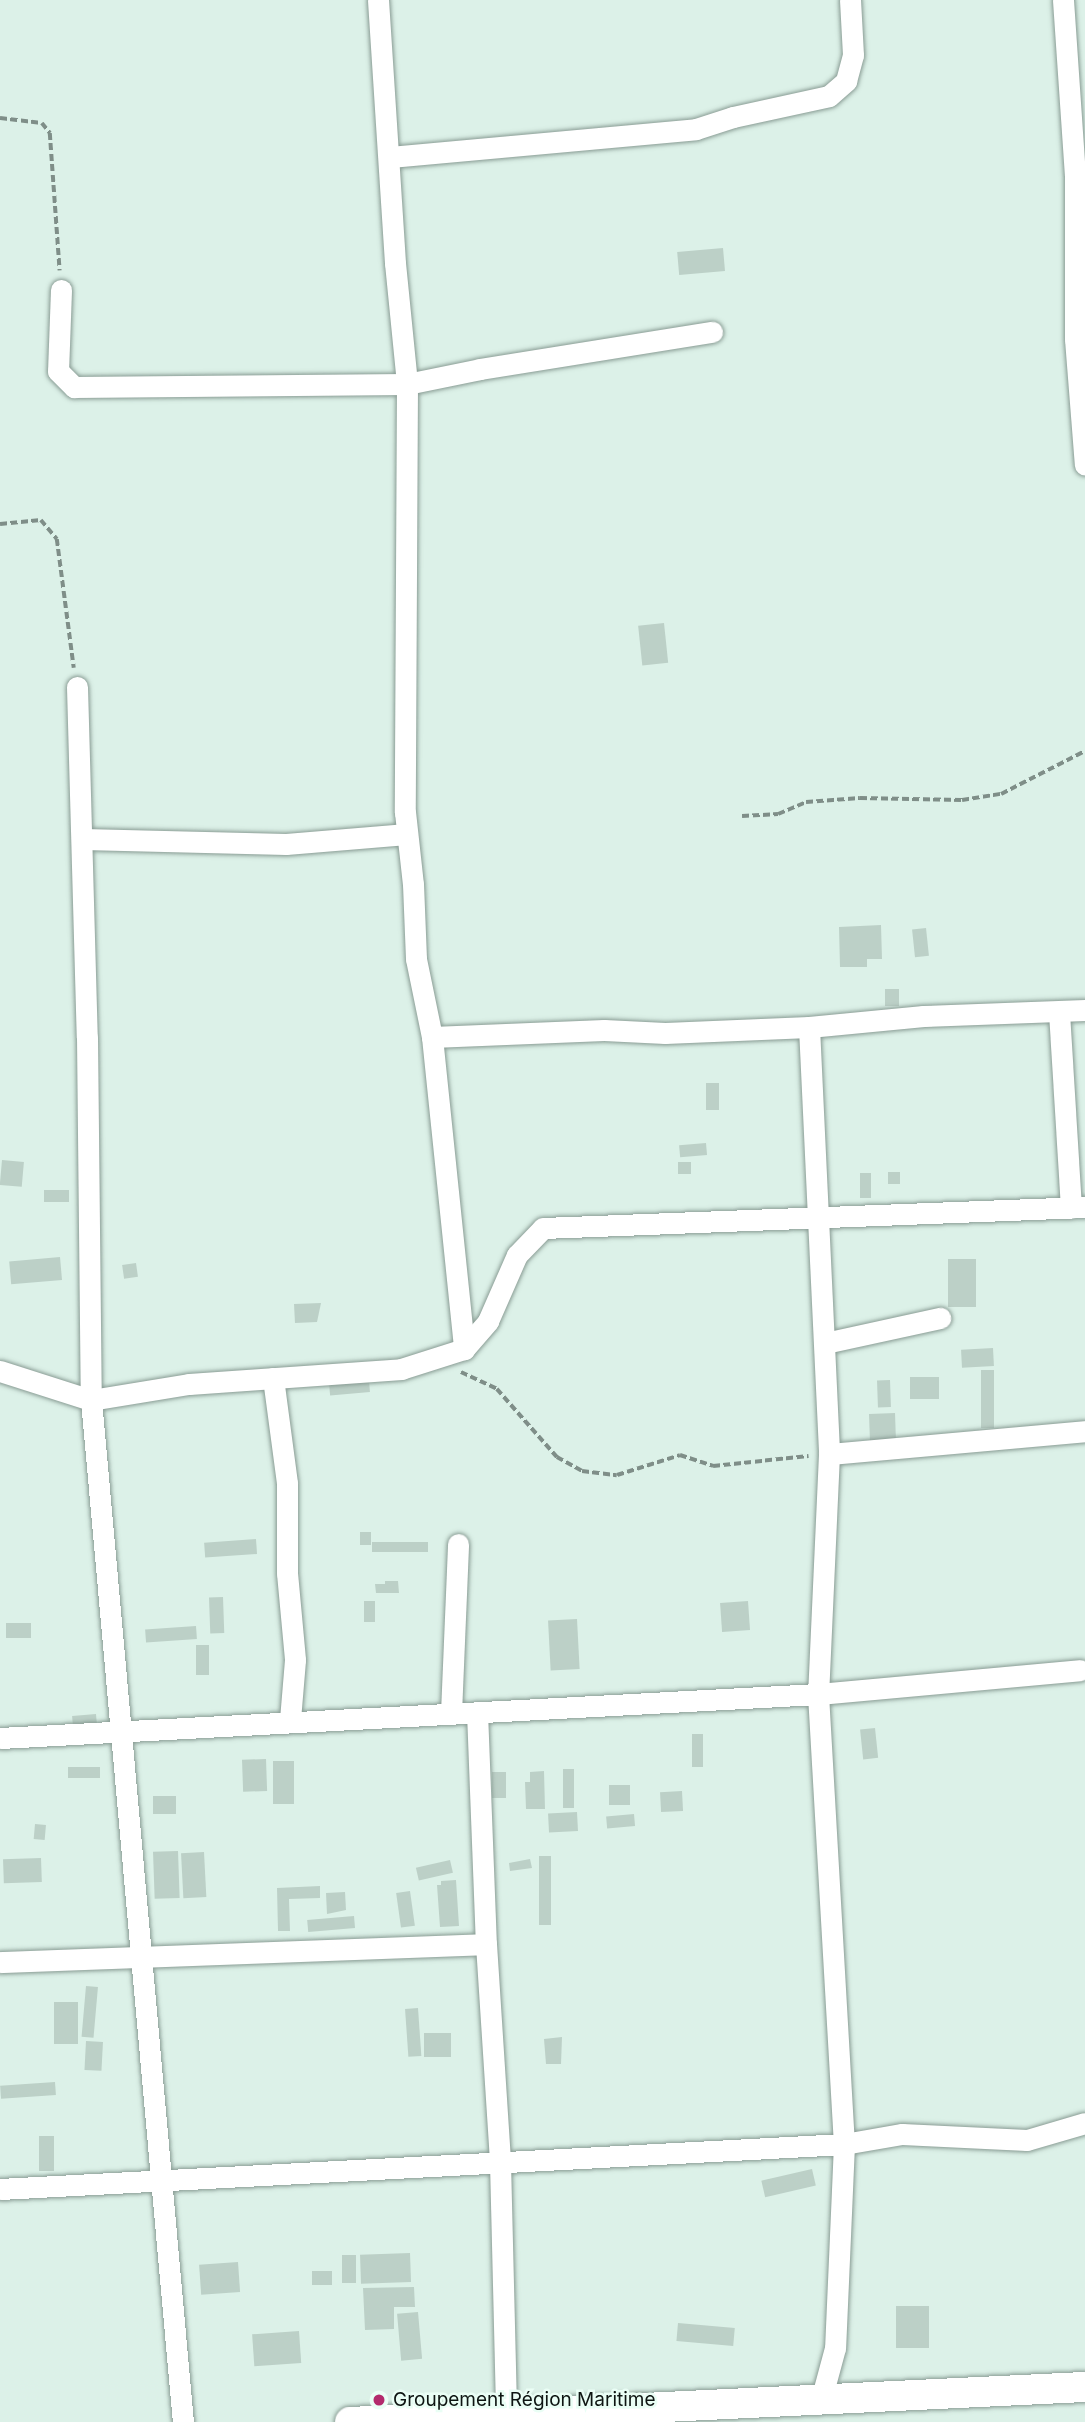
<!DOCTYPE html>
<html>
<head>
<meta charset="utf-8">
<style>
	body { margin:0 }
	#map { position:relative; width:1085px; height:2422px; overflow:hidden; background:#dcf1e8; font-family:Inter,sans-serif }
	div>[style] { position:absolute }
	.building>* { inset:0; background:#bcd0c7; transform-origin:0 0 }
	.path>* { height:3.5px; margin-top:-1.75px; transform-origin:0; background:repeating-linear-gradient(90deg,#7f8e88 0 7px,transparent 0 10.5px) }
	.roads { filter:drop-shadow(0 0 2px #899c94) drop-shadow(0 0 2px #899c94) }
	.minor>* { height:21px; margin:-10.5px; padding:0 10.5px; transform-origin:10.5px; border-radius:10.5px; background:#fff }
	.secondary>* { height:30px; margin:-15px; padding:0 15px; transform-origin:15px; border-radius:15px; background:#fff }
	.dots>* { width:19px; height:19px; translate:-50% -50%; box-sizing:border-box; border:4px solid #eafef5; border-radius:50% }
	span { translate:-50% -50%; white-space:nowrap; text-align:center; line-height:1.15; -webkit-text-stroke:5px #eafef5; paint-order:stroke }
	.poi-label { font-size:19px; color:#0e1512 }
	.left { translate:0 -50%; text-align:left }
</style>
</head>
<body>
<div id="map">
	<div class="building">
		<i style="left:723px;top:248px;width:23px;height:46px;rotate:85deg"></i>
		<i style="left:664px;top:623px;width:40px;height:26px;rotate:84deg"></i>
		<i style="clip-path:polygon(881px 925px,882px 959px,867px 959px,867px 967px,840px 967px,839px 927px)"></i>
		<i style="left:926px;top:928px;width:28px;height:14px;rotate:84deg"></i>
		<i style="left:885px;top:989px;width:14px;height:17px"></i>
		<i style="left:706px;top:1083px;width:13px;height:27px"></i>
		<i style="left:706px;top:1143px;width:12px;height:27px;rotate:85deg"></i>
		<i style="left:2px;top:1160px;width:22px;height:25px;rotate:5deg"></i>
		<i style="left:678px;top:1162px;width:13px;height:12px"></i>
		<i style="left:888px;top:1172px;width:12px;height:12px"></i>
		<i style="left:860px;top:1173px;width:11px;height:25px"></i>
		<i style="left:44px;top:1190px;width:25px;height:12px"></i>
		<i style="left:60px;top:1257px;width:23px;height:51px;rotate:85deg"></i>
		<i style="left:948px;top:1259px;width:28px;height:48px"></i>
		<i style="left:136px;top:1263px;width:14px;height:14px;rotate:82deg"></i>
		<i style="clip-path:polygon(321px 1303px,317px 1322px,295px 1323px,294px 1304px)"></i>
		<i style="left:993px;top:1348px;width:18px;height:32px;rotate:87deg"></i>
		<i style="left:981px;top:1370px;width:13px;height:58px"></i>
		<i style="left:939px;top:1377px;width:22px;height:29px;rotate:90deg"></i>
		<i style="left:890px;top:1380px;width:27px;height:13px;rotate:88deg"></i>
		<i style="left:369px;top:1381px;width:11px;height:40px;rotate:85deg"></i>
		<i style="left:895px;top:1413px;width:29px;height:26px;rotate:88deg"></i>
		<i style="left:360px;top:1532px;width:11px;height:13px"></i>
		<i style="left:256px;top:1539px;width:15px;height:52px;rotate:86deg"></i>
		<i style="left:428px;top:1542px;width:10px;height:56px;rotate:90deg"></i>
		<i style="clip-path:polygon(385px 1581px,398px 1581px,399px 1593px,376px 1593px,375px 1584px,385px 1584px)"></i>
		<i style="left:223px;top:1597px;width:36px;height:14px;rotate:88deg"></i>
		<i style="left:364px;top:1601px;width:11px;height:21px"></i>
		<i style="left:748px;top:1601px;width:29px;height:28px;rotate:86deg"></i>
		<i style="left:577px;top:1619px;width:50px;height:29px;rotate:87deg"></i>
		<i style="left:6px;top:1623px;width:25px;height:15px"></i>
		<i style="left:196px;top:1626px;width:13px;height:51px;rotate:86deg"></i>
		<i style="left:196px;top:1645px;width:13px;height:30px"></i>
		<i style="left:96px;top:1714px;width:12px;height:24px;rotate:85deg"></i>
		<i style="left:875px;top:1728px;width:30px;height:15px;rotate:84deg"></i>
		<i style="left:692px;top:1734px;width:11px;height:33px"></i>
		<i style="left:266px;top:1759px;width:32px;height:24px;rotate:88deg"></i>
		<i style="left:273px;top:1761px;width:21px;height:43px"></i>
		<i style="left:68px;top:1767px;width:32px;height:11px"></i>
		<i style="left:563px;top:1769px;width:11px;height:39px"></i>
		<i style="clip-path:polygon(544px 1771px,545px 1809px,526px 1809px,525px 1782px,530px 1782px,530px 1772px)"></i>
		<i style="left:492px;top:1772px;width:14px;height:26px"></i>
		<i style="left:609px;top:1785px;width:21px;height:20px"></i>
		<i style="left:682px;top:1791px;width:20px;height:22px;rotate:87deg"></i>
		<i style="left:176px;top:1796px;width:18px;height:23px;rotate:90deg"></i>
		<i style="left:577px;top:1812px;width:19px;height:29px;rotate:87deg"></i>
		<i style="left:634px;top:1814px;width:12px;height:28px;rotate:85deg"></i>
		<i style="left:35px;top:1824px;width:11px;height:15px;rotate:5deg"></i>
		<i style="left:178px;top:1851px;width:47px;height:25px;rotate:88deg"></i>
		<i style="left:204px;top:1852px;width:45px;height:23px;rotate:87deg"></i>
		<i style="left:539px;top:1856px;width:12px;height:69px"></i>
		<i style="left:41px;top:1858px;width:24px;height:38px;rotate:88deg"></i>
		<i style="clip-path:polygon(530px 1859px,532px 1868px,510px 1871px,509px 1863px)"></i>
		<i style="left:450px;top:1860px;width:13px;height:35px;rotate:77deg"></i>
		<i style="clip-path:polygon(456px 1880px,459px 1926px,440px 1927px,437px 1885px,441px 1885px,441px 1881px)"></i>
		<i style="clip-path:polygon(320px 1886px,320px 1898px,289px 1899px,290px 1931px,278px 1931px,277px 1888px)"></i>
		<i style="left:410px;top:1891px;width:35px;height:14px;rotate:82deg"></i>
		<i style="clip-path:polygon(345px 1892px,346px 1910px,327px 1914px,326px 1893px)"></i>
		<i style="left:354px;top:1916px;width:12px;height:47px;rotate:85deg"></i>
		<i style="left:86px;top:1986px;width:12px;height:51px;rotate:5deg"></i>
		<i style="left:54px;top:2002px;width:24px;height:42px"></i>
		<i style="left:418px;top:2008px;width:48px;height:13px;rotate:86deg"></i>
		<i style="left:451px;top:2033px;width:24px;height:27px;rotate:90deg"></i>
		<i style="clip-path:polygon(562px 2037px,561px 2064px,546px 2064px,544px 2039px)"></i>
		<i style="left:86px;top:2041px;width:17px;height:29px;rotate:3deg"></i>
		<i style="left:55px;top:2082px;width:13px;height:55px;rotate:86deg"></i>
		<i style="left:39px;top:2136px;width:15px;height:35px"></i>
		<i style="left:812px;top:2169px;width:17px;height:52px;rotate:77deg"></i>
		<i style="left:410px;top:2253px;width:29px;height:50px;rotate:88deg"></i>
		<i style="left:356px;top:2255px;width:28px;height:14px;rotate:90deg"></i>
		<i style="left:238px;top:2262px;width:30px;height:39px;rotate:86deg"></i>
		<i style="left:332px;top:2271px;width:14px;height:20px;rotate:90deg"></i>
		<i style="clip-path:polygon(414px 2287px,415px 2307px,394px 2307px,394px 2329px,365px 2330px,363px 2288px)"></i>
		<i style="left:896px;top:2306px;width:33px;height:42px"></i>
		<i style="left:418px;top:2312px;width:47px;height:21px;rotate:85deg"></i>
		<i style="left:678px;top:2323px;width:57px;height:18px;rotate:5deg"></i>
		<i style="left:299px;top:2331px;width:32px;height:47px;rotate:86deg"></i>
	</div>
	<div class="path">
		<i style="left:0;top:118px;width:42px;rotate:6.8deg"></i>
		<i style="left:42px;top:123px;width:13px;rotate:51deg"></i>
		<i style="left:50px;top:133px;width:138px;rotate:85.9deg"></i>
		<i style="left:0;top:524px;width:41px;rotate:-5.6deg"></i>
		<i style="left:41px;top:520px;width:25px;rotate:50deg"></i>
		<i style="left:57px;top:539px;width:130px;rotate:82.5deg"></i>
		<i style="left:742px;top:816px;width:36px;rotate:-3deg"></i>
		<i style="left:778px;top:814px;width:30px;rotate:-23deg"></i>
		<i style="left:806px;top:802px;width:54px;rotate:-4.2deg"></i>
		<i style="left:860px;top:798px;width:102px;rotate:1.1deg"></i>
		<i style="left:962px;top:800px;width:39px;rotate:-9deg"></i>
		<i style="left:1001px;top:794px;width:94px;rotate:-27.1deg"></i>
		<i style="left:461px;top:1372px;width:40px;rotate:25deg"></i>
		<i style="left:497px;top:1389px;width:91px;rotate:48.6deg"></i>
		<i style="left:557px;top:1457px;width:29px;rotate:29deg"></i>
		<i style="left:582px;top:1471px;width:35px;rotate:7deg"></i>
		<i style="left:617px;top:1475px;width:66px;rotate:-17.6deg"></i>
		<i style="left:680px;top:1455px;width:35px;rotate:18deg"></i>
		<i style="left:713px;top:1466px;width:96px;rotate:-6deg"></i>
	</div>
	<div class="roads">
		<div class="minor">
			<i style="left:378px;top:0;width:264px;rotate:86.3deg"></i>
			<i style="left:395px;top:263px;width:122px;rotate:84.3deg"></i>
			<i style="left:407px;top:384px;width:428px;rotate:90.3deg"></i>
			<i style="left:405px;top:812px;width:72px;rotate:83.7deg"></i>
			<i style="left:413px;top:884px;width:75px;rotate:87.7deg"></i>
			<i style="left:416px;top:959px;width:80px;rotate:78.4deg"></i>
			<i style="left:432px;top:1037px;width:314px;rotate:84.1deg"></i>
			<i style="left:1063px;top:0;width:175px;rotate:86.1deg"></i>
			<i style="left:1075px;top:175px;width:164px;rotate:90deg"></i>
			<i style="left:1075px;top:339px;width:126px;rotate:85.5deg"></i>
			<i style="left:390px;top:157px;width:307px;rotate:-5.2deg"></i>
			<i style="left:696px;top:129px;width:39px;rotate:-18deg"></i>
			<i style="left:733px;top:117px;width:98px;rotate:-12.3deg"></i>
			<i style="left:829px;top:96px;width:23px;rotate:-41deg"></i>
			<i style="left:846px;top:81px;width:27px;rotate:-75deg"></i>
			<i style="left:853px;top:55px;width:55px;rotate:-93.1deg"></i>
			<i style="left:61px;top:290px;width:81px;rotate:92.1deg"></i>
			<i style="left:58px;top:371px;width:23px;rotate:45deg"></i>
			<i style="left:74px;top:387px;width:333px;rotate:-0.5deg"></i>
			<i style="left:407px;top:384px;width:75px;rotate:-11.6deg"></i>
			<i style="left:480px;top:369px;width:235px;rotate:-9.1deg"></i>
			<i style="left:77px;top:687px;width:350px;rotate:88.4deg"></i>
			<i style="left:87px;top:1037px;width:363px;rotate:89.4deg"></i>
			<i style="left:91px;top:1400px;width:1026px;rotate:84.86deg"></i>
			<i style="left:83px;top:839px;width:203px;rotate:1.4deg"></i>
			<i style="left:286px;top:844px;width:121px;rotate:-4.7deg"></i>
			<i style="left:1059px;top:1012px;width:196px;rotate:86.5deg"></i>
			<i style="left:809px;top:1027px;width:427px;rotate:87.3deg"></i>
			<i style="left:829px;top:1454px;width:240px;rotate:92.6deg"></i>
			<i style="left:818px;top:1694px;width:451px;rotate:86.7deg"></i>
			<i style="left:844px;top:2144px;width:204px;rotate:92.5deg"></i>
			<i style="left:835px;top:2348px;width:54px;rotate:105.1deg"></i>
			<i style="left:432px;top:1037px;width:172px;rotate:-2.3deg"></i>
			<i style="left:604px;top:1030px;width:61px;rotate:2.8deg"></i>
			<i style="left:665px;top:1033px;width:144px;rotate:-2.4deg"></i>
			<i style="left:809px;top:1027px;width:115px;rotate:-5.5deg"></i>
			<i style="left:923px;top:1016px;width:162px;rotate:-2.1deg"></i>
			<i style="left:825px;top:1343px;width:118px;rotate:-12.3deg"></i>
			<i style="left:0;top:1371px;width:96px;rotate:17.7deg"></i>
			<i style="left:91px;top:1400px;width:99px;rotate:-9.3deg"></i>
			<i style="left:189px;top:1384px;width:213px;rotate:-4deg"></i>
			<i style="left:401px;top:1369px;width:66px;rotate:-17.6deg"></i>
			<i style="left:464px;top:1349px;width:37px;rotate:-49deg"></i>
			<i style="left:488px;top:1321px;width:72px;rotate:-66.3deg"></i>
			<i style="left:517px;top:1255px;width:37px;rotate:-46deg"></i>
			<i style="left:543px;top:1228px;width:542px;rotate:-2.22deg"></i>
			<i style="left:273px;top:1378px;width:106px;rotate:82.4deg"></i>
			<i style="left:287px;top:1483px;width:90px;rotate:90deg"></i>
			<i style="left:287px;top:1573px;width:87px;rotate:84.7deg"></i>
			<i style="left:295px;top:1660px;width:60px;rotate:94.8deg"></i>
			<i style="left:829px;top:1454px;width:257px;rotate:-5.1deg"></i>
			<i style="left:477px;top:1712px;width:232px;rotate:87.8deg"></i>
			<i style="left:486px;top:1944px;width:218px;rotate:86.3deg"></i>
			<i style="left:500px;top:2162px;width:253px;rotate:88.6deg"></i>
			<i style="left:451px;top:1713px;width:169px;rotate:-87.6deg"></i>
			<i style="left:0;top:1738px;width:819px;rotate:-3.08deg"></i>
			<i style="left:818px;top:1694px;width:263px;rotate:-5.2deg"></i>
			<i style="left:0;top:1962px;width:486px;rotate:-2.1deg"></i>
			<i style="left:0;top:2189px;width:845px;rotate:-3.05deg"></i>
			<i style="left:844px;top:2144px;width:59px;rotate:-9.8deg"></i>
			<i style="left:902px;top:2134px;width:125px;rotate:2.7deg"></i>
			<i style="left:1027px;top:2140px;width:60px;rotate:-16.3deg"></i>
		</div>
		<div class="secondary">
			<i style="left:350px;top:2422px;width:736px;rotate:-2.73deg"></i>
		</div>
	</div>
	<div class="dots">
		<i style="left:379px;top:2400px;background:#b32b6d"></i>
	</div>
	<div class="poi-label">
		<span class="left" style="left:393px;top:2400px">Groupement Région Maritime</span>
	</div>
</div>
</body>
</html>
